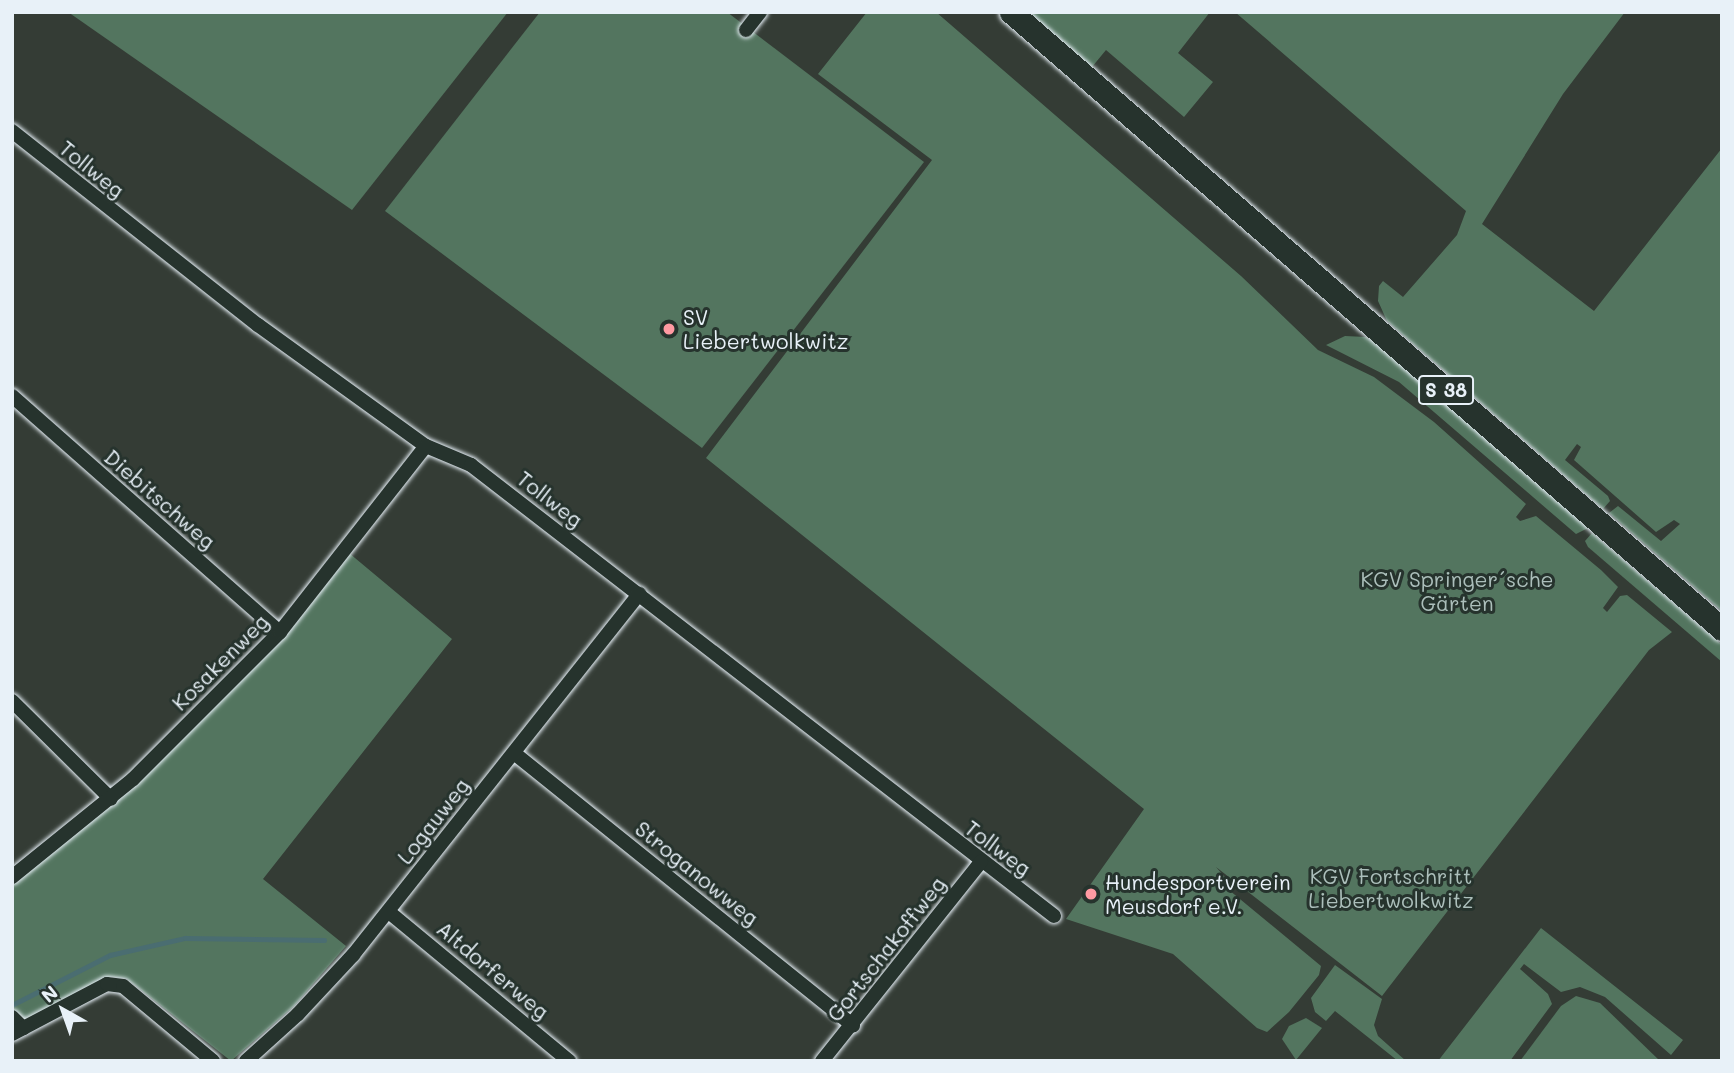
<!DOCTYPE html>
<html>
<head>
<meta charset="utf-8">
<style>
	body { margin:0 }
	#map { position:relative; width:1734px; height:1073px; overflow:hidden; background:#343c35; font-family:Mali,sans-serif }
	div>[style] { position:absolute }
	.green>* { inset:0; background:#53755f }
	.stream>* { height:4.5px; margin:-2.25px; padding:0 2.25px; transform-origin:2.25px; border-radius:2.25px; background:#4a6d71 }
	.roads { filter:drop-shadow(0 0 2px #e8f1f8) drop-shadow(0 0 2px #e8f1f8) }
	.street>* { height:14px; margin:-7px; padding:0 7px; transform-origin:7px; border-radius:7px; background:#26332d }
	.primary>* { height:23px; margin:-11.5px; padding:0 11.5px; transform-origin:11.5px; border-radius:11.5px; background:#26332d }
	.dots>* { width:19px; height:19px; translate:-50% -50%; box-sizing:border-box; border:4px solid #26332d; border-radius:50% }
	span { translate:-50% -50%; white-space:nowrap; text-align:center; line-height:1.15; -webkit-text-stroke:6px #26332d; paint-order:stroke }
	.shield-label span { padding:2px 5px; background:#26332d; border:2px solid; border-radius:5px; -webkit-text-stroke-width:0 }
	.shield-label { font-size:19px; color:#e8f1f8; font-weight:700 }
	.street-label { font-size:21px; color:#e8f1f8 }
	.poi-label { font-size:21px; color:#e8f1f8 }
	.left { translate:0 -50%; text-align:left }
	.park-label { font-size:21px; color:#acbfbb }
	.frame { position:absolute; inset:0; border:14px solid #e8f1f8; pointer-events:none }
	.north { position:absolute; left:28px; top:975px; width:70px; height:70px; -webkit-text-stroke:5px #26332d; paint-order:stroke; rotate:320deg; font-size:19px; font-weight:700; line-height:28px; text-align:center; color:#e8f1f8 }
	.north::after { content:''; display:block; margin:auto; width:24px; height:32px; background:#e8f1f8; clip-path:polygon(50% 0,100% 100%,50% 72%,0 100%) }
</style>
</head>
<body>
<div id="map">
	<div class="green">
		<i style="clip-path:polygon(68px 12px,508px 12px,352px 210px)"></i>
		<i style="clip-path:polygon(540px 12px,727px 12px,924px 162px,702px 448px,385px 211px)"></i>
		<i style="clip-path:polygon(867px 12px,936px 12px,1241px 276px,1318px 350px,1374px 377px,1434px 422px,1526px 504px,1516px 517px,1520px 521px,1536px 516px,1601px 570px,1618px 587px,1603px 608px,1607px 612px,1620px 596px,1627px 595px,1672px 632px,1649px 650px,1382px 996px,1216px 867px,1232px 885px,1229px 890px,1321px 966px,1319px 975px,1289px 1012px,1267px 1032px,1257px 1028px,1173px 954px,1066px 919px,1144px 809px,706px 458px,932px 160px,818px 74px)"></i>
		<i style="clip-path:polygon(1029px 12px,1210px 12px,1178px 53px,1213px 82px,1184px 117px,1106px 50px,1092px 67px)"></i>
		<i style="clip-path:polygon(1235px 12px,1625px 12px,1563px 94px,1482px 224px,1594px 311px,1722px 148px,1722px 611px,1609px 513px,1618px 506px,1661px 541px,1680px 524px,1674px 520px,1656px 532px,1574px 460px,1581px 447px,1577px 444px,1565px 460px,1608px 496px,1610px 501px,1603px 509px,1387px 321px,1378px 301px,1379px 286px,1383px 281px,1403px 297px,1457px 235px,1466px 211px)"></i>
		<i style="clip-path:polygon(1345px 336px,1366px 337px,1379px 345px,1588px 528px,1576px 534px,1399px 382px,1326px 345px)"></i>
		<i style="clip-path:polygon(1592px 533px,1722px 645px,1722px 662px,1588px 547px,1585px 541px)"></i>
		<i style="clip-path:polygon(349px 553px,452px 639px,263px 879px,346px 946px,294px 1006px,231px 1061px,127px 979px,112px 977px,23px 1021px,12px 1009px,12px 882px,116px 800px)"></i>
		<i style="clip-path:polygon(1541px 928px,1683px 1040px,1671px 1055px,1605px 997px,1580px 987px,1561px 992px,1524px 964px,1520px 969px,1548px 994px,1552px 1004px,1510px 1061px,1438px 1061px)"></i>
		<i style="clip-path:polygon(1335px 965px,1382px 999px,1374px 1025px,1378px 1036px,1406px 1061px,1398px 1061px,1335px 1011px,1326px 1021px,1315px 1012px,1311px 998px)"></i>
		<i style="clip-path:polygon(1576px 996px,1600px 1003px,1660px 1061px,1520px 1061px,1561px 1006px)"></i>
		<i style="clip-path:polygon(1306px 1018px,1322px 1028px,1296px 1060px,1282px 1039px,1289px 1026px)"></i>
	</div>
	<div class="stream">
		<i style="left:12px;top:1005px;width:110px;rotate:-27deg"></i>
		<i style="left:110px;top:955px;width:77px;rotate:-12.8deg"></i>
		<i style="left:185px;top:938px;width:139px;rotate:0.8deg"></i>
	</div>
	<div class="roads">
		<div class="street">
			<i style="left:746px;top:30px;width:23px;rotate:-52deg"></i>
			<i style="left:12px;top:131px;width:313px;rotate:38.3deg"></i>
			<i style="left:258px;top:325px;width:207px;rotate:35.8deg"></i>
			<i style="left:426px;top:446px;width:49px;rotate:22.9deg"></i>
			<i style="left:471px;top:465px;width:737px;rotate:37.72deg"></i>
			<i style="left:12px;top:396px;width:357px;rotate:41.4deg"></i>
			<i style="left:12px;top:701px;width:139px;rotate:44.7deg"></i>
			<i style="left:514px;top:753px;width:435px;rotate:38.8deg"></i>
			<i style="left:12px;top:877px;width:156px;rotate:-39deg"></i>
			<i style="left:133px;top:779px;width:208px;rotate:-45deg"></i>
			<i style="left:280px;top:632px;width:236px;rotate:-51.9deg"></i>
			<i style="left:389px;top:912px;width:234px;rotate:39.6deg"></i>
			<i style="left:12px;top:1017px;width:16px;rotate:45deg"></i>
			<i style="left:12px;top:1034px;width:107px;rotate:-27.8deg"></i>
			<i style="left:107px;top:984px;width:16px;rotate:7deg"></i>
			<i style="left:123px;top:986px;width:117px;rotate:39.8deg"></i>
			<i style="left:246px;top:1061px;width:70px;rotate:-42.1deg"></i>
			<i style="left:298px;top:1014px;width:81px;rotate:-47deg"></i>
			<i style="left:353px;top:955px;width:461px;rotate:-51.6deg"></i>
			<i style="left:822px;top:1061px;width:255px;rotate:-51.4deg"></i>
		</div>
		<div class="primary">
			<i style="left:1011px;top:12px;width:941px;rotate:40.95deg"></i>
		</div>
	</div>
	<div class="dots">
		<i style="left:669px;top:329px;background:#ff9aa2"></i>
		<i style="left:1091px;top:894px;background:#ff9aa2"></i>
	</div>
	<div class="shield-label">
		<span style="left:1446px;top:390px">S 38</span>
	</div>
	<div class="street-label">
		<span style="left:92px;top:169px;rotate:39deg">Tollweg</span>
		<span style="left:160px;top:499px;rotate:41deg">Diebitschweg</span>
		<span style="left:550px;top:499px;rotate:38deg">Tollweg</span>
		<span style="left:220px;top:662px;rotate:-45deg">Kosakenweg</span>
		<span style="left:433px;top:821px;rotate:-52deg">Logauweg</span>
		<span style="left:998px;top:848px;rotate:37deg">Tollweg</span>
		<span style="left:697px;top:873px;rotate:39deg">Stroganowweg</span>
		<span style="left:886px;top:949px;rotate:-52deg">Gortschakoffweg</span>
		<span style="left:493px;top:970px;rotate:40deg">Altdorferweg</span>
	</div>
	<div class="poi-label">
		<span class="left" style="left:683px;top:329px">SV<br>Liebertwolkwitz</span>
		<span class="left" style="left:1105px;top:894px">Hundesportverein<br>Meusdorf e.V.</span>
	</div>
	<div class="park-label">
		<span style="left:1457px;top:591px">KGV Springer´sche<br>Gärten</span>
		<span style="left:1391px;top:888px">KGV Fortschritt<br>Liebertwolkwitz</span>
	</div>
	<div class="frame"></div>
	<div class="north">N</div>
</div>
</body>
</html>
